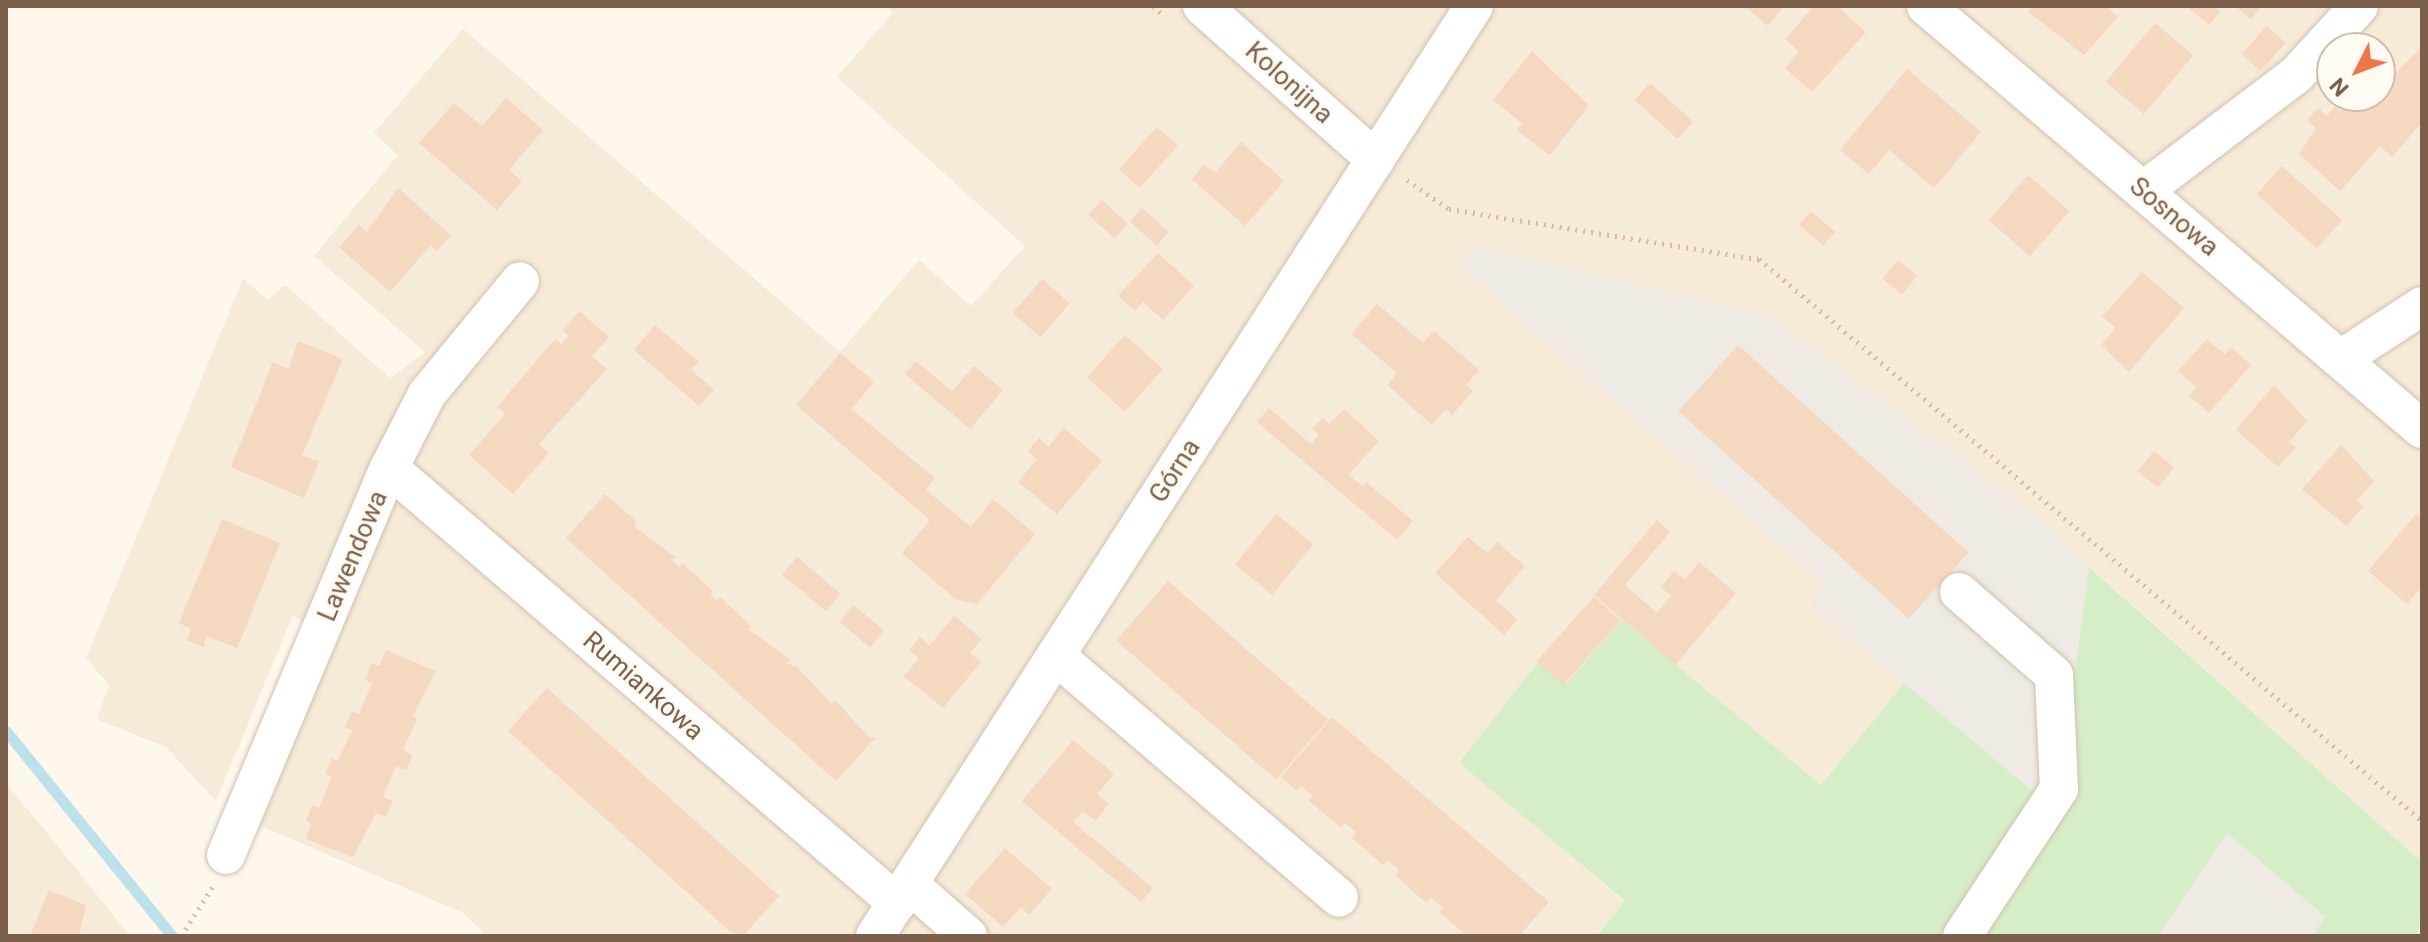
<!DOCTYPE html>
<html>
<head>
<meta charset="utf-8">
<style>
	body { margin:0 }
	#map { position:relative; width:2428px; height:942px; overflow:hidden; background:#fef7eb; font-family:Roboto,sans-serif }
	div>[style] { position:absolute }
	.residential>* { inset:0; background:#f6ead8 }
	.industrial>* { inset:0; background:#efeae3 }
	.green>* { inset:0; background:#d5eec7 }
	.stream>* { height:11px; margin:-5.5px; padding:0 5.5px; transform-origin:5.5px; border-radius:5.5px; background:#bde1ea }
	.building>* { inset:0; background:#f5d8c0; transform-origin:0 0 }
	.path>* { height:5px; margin-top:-2.5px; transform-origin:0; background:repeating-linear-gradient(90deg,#dcbba2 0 2px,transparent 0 8px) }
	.roads { filter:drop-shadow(0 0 2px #d2c0ae) drop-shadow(0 0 2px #d2c0ae) }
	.minor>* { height:38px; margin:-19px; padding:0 19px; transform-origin:19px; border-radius:19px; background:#fff }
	span { translate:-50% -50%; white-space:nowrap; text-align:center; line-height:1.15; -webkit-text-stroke:6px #fffbf3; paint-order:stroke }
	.street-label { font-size:26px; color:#7c5f4b }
	.frame { position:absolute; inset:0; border:8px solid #7c5f4b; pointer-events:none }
	.north { position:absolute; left:2316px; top:32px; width:80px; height:80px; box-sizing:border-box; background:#fffbf3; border:2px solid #cbbdb0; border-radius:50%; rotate:228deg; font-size:22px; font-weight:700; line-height:32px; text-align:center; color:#7c5f4b }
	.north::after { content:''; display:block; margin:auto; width:28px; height:36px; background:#ef7649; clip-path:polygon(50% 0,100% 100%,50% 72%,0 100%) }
</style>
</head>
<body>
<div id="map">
	<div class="residential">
		<i style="clip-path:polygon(evenodd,887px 6px,2422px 6px,2422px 862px,2009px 495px,1826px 584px,1809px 604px,1904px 683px,1821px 785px,1622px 620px,1565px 686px,1537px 663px,1460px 763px,1625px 902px,1597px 936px,487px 936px,463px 913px,243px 818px,320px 636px,293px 615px,216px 801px,166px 747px,97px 719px,109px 685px,86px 658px,243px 279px,268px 300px,285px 285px,390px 378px,425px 352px,314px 256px,398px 155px,374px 133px,463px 29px,840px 352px,919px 260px,971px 306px,1025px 246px,837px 77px,893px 13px,887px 6px,2332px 48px,2380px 48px,2380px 96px,2332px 96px,2332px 48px)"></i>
		<i style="clip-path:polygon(6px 784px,48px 834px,130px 936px,6px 936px)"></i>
	</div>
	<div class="industrial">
		<i style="clip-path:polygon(1476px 246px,1771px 317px,2009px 495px,2089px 567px,2059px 789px,2048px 804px,1809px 605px,1826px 583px,1458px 266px)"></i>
		<i style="clip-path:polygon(2227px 833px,2326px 918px,2313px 936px,2157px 935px)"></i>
	</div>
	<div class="green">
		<i style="clip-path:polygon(2089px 567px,2422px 862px,2419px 936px,2313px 936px,2325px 917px,2227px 833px,2158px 936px,1597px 936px,1625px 901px,1459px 763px,1538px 662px,1565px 685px,1622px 620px,1821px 785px,1904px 683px,2048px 804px,2059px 789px)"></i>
	</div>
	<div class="stream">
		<i style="left:6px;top:731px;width:264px;rotate:51deg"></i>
	</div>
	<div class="building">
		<i style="clip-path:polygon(1745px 6px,1784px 6px,1768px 26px)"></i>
		<i style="clip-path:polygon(1814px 6px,1837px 6px,1866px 32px,1812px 92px,1785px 68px,1799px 51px,1785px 39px)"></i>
		<i style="clip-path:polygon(2033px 6px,2105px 6px,2118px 17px,2084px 55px,2028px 12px)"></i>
		<i style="clip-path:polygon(2187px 6px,2213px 6px,2220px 12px,2209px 25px)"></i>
		<i style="clip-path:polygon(2235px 6px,2262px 6px,2251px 19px)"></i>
		<i style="left:2155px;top:23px;width:50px;height:77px;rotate:40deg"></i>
		<i style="left:2267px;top:26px;width:25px;height:38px;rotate:42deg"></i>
		<i style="clip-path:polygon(2422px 47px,2422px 122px,2392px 157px,2380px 146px,2340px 191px,2299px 154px,2316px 128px,2307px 120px,2318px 108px,2327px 116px,2335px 106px,2341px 111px,2352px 98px,2366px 110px,2372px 96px,2380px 96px,2380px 70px,2390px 79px)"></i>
		<i style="clip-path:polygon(1532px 51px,1589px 106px,1550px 155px,1517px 130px,1522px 123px,1493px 100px)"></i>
		<i style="clip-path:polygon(1907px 69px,1981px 132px,1934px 188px,1889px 150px,1869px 174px,1840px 150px)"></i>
		<i style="left:1650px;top:83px;width:58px;height:23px;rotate:42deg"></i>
		<i style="clip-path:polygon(506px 98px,543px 130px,509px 170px,522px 181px,497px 210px,419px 143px,454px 103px,482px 126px)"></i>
		<i style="left:1157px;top:127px;width:28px;height:57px;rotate:42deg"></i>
		<i style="clip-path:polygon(1241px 142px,1284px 181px,1245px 226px,1192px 179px,1204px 164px,1215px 173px)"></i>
		<i style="left:2282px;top:166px;width:81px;height:38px;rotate:42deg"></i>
		<i style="left:2028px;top:175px;width:55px;height:60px;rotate:41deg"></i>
		<i style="clip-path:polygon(398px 188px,451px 235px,437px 251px,431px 245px,390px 292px,339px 247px,359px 225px,367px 232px)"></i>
		<i style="left:1102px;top:200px;width:35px;height:20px;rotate:43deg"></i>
		<i style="left:1142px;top:208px;width:36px;height:18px;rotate:42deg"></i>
		<i style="left:1811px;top:211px;width:32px;height:18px;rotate:41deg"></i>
		<i style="clip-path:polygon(1158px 253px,1194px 286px,1163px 320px,1143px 302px,1135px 311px,1118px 296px)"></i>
		<i style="left:1898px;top:260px;width:25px;height:24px;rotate:40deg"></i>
		<i style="clip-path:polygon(2142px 272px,2184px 308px,2129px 372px,2101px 345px,2116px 328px,2102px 317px)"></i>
		<i style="left:1042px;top:279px;width:37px;height:45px;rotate:41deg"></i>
		<i style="clip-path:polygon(1377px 304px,1423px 343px,1434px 331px,1479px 370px,1466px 385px,1473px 391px,1452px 415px,1446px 409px,1432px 425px,1387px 385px,1397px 373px,1351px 334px)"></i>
		<i style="clip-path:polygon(579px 311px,609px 337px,592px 356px,607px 369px,539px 444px,549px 453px,513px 494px,469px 455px,505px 414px,497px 407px,555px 339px,561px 344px,569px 336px,563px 330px)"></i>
		<i style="clip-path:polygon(655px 325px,699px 362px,691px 370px,714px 390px,699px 406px,634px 350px)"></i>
		<i style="left:1125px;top:335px;width:51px;height:57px;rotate:42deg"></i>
		<i style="clip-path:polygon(2207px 339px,2225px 354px,2231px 347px,2251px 365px,2209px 413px,2189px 396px,2197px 387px,2178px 371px)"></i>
		<i style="clip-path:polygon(298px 341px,343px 359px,302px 455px,319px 462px,304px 498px,231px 467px,273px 362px,289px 369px)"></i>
		<i style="left:1738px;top:345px;width:310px;height:89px;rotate:42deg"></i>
		<i style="clip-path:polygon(840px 353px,874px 382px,851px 409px,935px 478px,926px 490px,971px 527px,993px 499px,1035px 534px,977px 604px,955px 599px,902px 553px,930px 520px,796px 405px)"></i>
		<i style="clip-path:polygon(916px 361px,952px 391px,974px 366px,1003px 390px,970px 429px,905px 374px)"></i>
		<i style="clip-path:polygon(2274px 385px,2307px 421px,2289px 442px,2296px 447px,2278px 467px,2236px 430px)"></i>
		<i style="clip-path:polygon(1269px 408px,1311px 444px,1319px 435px,1312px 429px,1323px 418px,1329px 424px,1344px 409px,1379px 441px,1348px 475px,1363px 486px,1366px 482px,1413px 521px,1397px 540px,1257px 422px)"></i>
		<i style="clip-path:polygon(1064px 428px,1102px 461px,1057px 514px,1018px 482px,1037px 459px,1028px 451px,1039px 438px,1048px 447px)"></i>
		<i style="clip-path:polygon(2341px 445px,2374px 481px,2357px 501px,2364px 506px,2346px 526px,2302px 489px)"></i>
		<i style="left:2154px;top:451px;width:26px;height:26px;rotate:39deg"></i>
		<i style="clip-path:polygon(605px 494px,637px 522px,634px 526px,675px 557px,672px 560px,679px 567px,682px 563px,713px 591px,710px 595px,717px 601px,720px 597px,751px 626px,748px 629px,790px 660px,786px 663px,797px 667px,832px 704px,835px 700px,870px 738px,876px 737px,836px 781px,566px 538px)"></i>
		<i style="left:1276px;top:514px;width:48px;height:65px;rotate:39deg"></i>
		<i style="clip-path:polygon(2416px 514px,2422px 519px,2422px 586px,2407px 604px,2368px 571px)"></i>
		<i style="clip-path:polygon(222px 519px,280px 543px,237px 648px,207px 636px,203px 647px,187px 640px,191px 629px,179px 623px)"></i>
		<i style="clip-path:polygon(1657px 520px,1670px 532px,1625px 585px,1657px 613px,1671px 596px,1661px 587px,1674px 571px,1685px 580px,1699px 562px,1736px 593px,1675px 665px,1594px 595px)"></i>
		<i style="clip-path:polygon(1468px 537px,1488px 553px,1497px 542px,1525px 566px,1496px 600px,1517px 619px,1504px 635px,1435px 573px)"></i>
		<i style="left:797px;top:557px;width:57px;height:23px;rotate:40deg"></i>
		<i style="left:1168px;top:581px;width:212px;height:79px;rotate:41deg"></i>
		<i style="left:1594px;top:597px;width:36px;height:86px;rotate:42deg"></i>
		<i style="left:853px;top:605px;width:40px;height:22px;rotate:39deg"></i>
		<i style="clip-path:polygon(954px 616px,982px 639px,970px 653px,981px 662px,943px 708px,904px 676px,919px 658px,909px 650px,920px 637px,929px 646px)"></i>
		<i style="clip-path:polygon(386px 650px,436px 671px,413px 715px,417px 719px,403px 750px,413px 755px,406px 770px,396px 766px,383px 797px,393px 801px,386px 817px,376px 813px,353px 857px,306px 839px,311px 824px,306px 821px,312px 805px,319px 808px,332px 777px,325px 774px,332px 758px,338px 761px,352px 730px,345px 727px,352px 711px,359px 714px,372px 683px,365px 680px,372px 663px,379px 666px)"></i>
		<i style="clip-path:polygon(547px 688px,779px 896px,743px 936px,731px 932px,508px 731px)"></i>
		<i style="clip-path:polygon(1332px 717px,1549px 902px,1519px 936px,1467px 936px,1439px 912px,1443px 907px,1431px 898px,1426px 903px,1395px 875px,1399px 870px,1388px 861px,1383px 865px,1352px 838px,1356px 833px,1345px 823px,1341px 828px,1308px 800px,1313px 796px,1301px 786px,1297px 791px,1281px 777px)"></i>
		<i style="clip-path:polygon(1073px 740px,1114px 774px,1097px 794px,1109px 804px,1095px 821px,1083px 811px,1073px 822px,1153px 888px,1141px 902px,1022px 801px)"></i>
		<i style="clip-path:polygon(1005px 848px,1052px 889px,1029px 915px,1021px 907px,1003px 927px,965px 894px)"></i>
		<i style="clip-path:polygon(49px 890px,86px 905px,79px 936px,30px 936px)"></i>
	</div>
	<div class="path">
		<i style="left:1153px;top:6px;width:16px;rotate:43deg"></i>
		<i style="left:1407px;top:180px;width:51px;rotate:34.6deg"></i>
		<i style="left:1449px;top:209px;width:314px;rotate:9.2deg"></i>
		<i style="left:1759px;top:259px;width:869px;rotate:40.29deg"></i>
		<i style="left:181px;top:936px;width:59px;rotate:-57.4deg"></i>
	</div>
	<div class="roads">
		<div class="minor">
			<i style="left:1202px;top:6px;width:232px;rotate:41.5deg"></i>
			<i style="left:1926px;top:6px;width:652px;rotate:40.46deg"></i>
			<i style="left:2143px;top:191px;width:193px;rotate:-37.2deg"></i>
			<i style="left:2297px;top:74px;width:92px;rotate:-47.6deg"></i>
			<i style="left:2341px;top:359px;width:97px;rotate:-33.2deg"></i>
			<i style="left:389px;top:468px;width:669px;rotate:40.57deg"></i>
			<i style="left:1959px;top:592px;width:126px;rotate:41.1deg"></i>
			<i style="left:2054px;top:675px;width:114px;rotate:87.5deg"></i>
			<i style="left:2059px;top:789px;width:176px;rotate:123.4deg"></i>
			<i style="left:1056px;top:656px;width:372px;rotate:40.5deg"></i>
			<i style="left:226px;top:855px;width:420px;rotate:-67.2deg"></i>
			<i style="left:389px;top:468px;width:83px;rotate:-62.8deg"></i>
			<i style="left:427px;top:394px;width:146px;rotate:-50.5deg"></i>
			<i style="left:909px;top:884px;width:79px;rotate:41.4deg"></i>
			<i style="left:875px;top:936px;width:1106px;rotate:-57.21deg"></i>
		</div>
	</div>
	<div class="street-label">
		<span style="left:1289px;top:83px;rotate:42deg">Kolonijna</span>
		<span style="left:2174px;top:217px;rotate:40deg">Sosnowa</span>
		<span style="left:1175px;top:471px;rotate:-57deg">Górna</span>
		<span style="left:353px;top:556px;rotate:-67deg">Lawendowa</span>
		<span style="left:643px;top:686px;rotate:41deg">Rumiankowa</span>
	</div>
	<div class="frame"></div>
	<div class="north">N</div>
</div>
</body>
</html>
